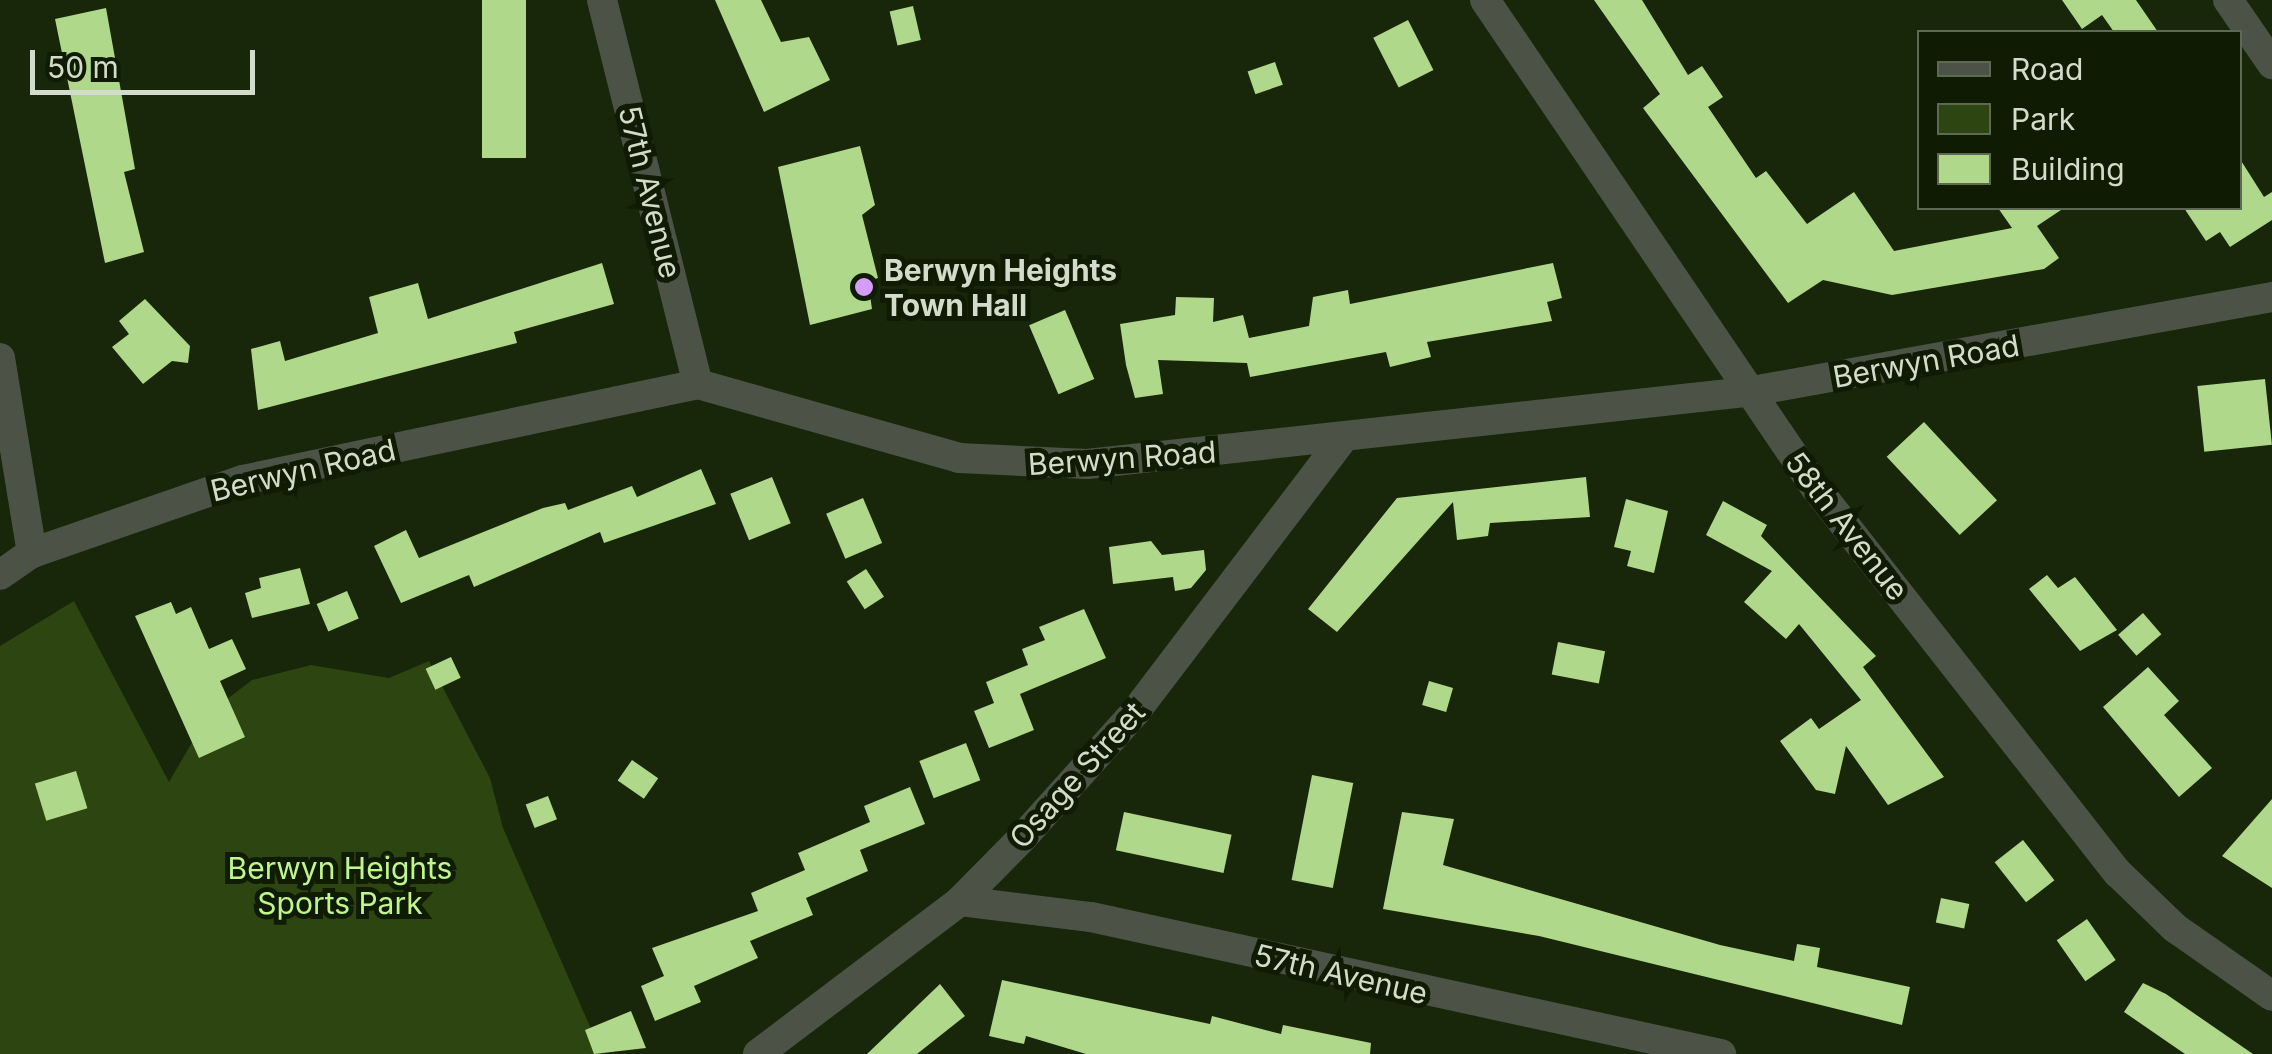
<!DOCTYPE html>
<html>
<head>
<meta charset="utf-8">
<style>
	body { margin:0 }
	#map { position:relative; width:2272px; height:1054px; overflow:hidden; background:#18260a; font-family:Inter,sans-serif }
	div>[style] { position:absolute }
	.green>* { inset:0; background:#2d4510 }
	.building>* { inset:0; background:#b0d88a; transform-origin:0 0 }
	.minor>* { height:30px; margin:-15px; padding:0 15px; transform-origin:15px; border-radius:15px; background:#4c5346 }
	.dots>* { width:28px; height:28px; translate:-50% -50%; box-sizing:border-box; border:5px solid #0f1c03; border-radius:50% }
	span { translate:-50% -50%; white-space:nowrap; text-align:center; line-height:1.15; -webkit-text-stroke:10px #0f1c03; paint-order:stroke }
	.street-label { font-size:30px; color:#d3dccb }
	.poi-label { font-size:30px; color:#d3dccb; font-weight:700 }
	.left { translate:0 -50%; text-align:left }
	.park-label { font-size:30px; color:#c1f58d }
	.legend { position:absolute; left:1917px; top:30px; width:325px; height:180px; box-sizing:border-box; background:#0f1c03; border:2px solid #5d6953; margin:0; padding:12px 18px; list-style:none; font-size:30px; color:#d3dccb }
	.legend li { display:flex; align-items:center; gap:20px; height:50px }
	.legend b { width:50px; border:2px solid #5d6953 }
	.scale { position:absolute; left:30px; top:50px; width:225px; height:45px; box-sizing:border-box; border:5px solid #d3dccb; border-top:0; padding-left:12px; font-size:30px; line-height:35px; white-space:nowrap; color:#d3dccb; -webkit-text-stroke:8px #0f1c03; paint-order:stroke }
</style>
</head>
<body>
<div id="map">
	<div class="green">
		<i style="clip-path:polygon(74px 601px,169px 782px,209px 713px,252px 680px,311px 665px,389px 678px,429px 661px,490px 778px,503px 828px,602px 1054px,0 1054px,0 646px)"></i>
	</div>
	<div class="building">
		<i style="left:482px;top:0;width:44px;height:158px"></i>
		<i style="clip-path:polygon(715px 0,761px 0,781px 42px,809px 37px,830px 80px,764px 112px)"></i>
		<i style="clip-path:polygon(1594px 0,1642px 0,1688px 75px,1702px 66px,1723px 97px,1708px 107px,1756px 178px,1766px 171px,1807px 224px,1854px 192px,1894px 251px,2012px 228px,1998px 208px,2064px 208px,2037px 226px,2059px 258px,2044px 269px,1892px 295px,1823px 280px,1788px 303px,1643px 108px,1660px 94px)"></i>
		<i style="clip-path:polygon(2062px 0,2136px 0,2158px 32px,2114px 32px,2102px 15px,2082px 29px)"></i>
		<i style="left:913px;top:6px;width:35px;height:24px;rotate:77deg"></i>
		<i style="clip-path:polygon(106px 8px,135px 169px,124px 172px,144px 252px,105px 263px,55px 19px)"></i>
		<i style="left:1408px;top:20px;width:56px;height:39px;rotate:63deg"></i>
		<i style="left:1275px;top:62px;width:24px;height:29px;rotate:71deg"></i>
		<i style="clip-path:polygon(860px 146px,875px 205px,862px 215px,878px 278px,868px 281px,872px 309px,810px 325px,778px 167px)"></i>
		<i style="clip-path:polygon(2240px 159px,2264px 197px,2272px 192px,2272px 220px,2230px 247px,2220px 232px,2206px 241px,2184px 208px,2240px 208px)"></i>
		<i style="clip-path:polygon(602px 263px,614px 304px,514px 332px,517px 343px,258px 410px,251px 349px,280px 341px,285px 361px,378px 333px,369px 297px,418px 283px,428px 319px)"></i>
		<i style="clip-path:polygon(1553px 263px,1562px 298px,1547px 302px,1552px 321px,1427px 342px,1431px 357px,1390px 367px,1386px 352px,1250px 377px,1247px 363px,1158px 360px,1163px 394px,1135px 398px,1126px 365px,1120px 324px,1175px 315px,1176px 297px,1214px 298px,1213px 322px,1243px 315px,1249px 338px,1309px 326px,1313px 297px,1348px 290px,1350px 304px)"></i>
		<i style="clip-path:polygon(145px 299px,190px 346px,188px 363px,172px 361px,143px 384px,112px 347px,129px 334px,119px 321px)"></i>
		<i style="left:1065px;top:310px;width:75px;height:39px;rotate:67deg"></i>
		<i style="left:2265px;top:379px;width:66px;height:68px;rotate:84deg"></i>
		<i style="left:1924px;top:422px;width:107px;height:51px;rotate:47deg"></i>
		<i style="clip-path:polygon(701px 469px,716px 504px,604px 543px,600px 532px,474px 587px,469px 575px,401px 603px,374px 546px,406px 530px,419px 558px,543px 508px,565px 503px,568px 510px,632px 486px,637px 497px)"></i>
		<i style="left:772px;top:477px;width:50px;height:45px;rotate:68deg"></i>
		<i style="clip-path:polygon(1586px 477px,1590px 517px,1490px 523px,1488px 536px,1457px 540px,1453px 502px,1337px 632px,1308px 609px,1397px 498px)"></i>
		<i style="left:863px;top:498px;width:49px;height:40px;rotate:67deg"></i>
		<i style="clip-path:polygon(1626px 499px,1668px 511px,1654px 573px,1627px 566px,1631px 551px,1614px 547px)"></i>
		<i style="clip-path:polygon(1723px 501px,1767px 525px,1761px 536px,1876px 656px,1863px 667px,1944px 777px,1888px 805px,1846px 746px,1835px 794px,1816px 790px,1780px 741px,1811px 718px,1819px 729px,1861px 700px,1799px 624px,1786px 639px,1744px 602px,1772px 571px,1706px 535px)"></i>
		<i style="clip-path:polygon(1151px 541px,1162px 555px,1204px 550px,1206px 570px,1191px 588px,1175px 591px,1173px 577px,1113px 584px,1109px 547px)"></i>
		<i style="clip-path:polygon(300px 568px,310px 604px,252px 618px,245px 593px,261px 588px,259px 578px)"></i>
		<i style="left:866px;top:569px;width:33px;height:23px;rotate:57deg"></i>
		<i style="clip-path:polygon(2047px 575px,2058px 588px,2075px 577px,2117px 630px,2080px 651px,2029px 589px)"></i>
		<i style="left:347px;top:591px;width:30px;height:33px;rotate:67deg"></i>
		<i style="clip-path:polygon(171px 602px,176px 614px,191px 607px,209px 649px,232px 639px,246px 669px,220px 681px,245px 737px,199px 758px,135px 616px)"></i>
		<i style="clip-path:polygon(1084px 609px,1106px 658px,1020px 694px,1034px 730px,989px 748px,974px 711px,994px 703px,986px 682px,1028px 665px,1022px 649px,1045px 640px,1039px 627px)"></i>
		<i style="left:2143px;top:613px;width:28px;height:33px;rotate:49deg"></i>
		<i style="left:1558px;top:642px;width:48px;height:33px;rotate:11deg"></i>
		<i style="left:451px;top:657px;width:23px;height:28px;rotate:65deg"></i>
		<i style="clip-path:polygon(2148px 667px,2179px 701px,2164px 715px,2212px 768px,2179px 797px,2103px 707px)"></i>
		<i style="left:1429px;top:681px;width:25px;height:25px;rotate:16deg"></i>
		<i style="left:966px;top:743px;width:40px;height:50px;rotate:69deg"></i>
		<i style="left:632px;top:760px;width:32px;height:25px;rotate:35deg"></i>
		<i style="left:76px;top:771px;width:39px;height:43px;rotate:73deg"></i>
		<i style="left:1312px;top:775px;width:42px;height:107px;rotate:11deg"></i>
		<i style="clip-path:polygon(910px 787px,925px 824px,860px 850px,868px 871px,806px 898px,813px 915px,750px 941px,758px 958px,694px 986px,701px 1002px,655px 1021px,641px 986px,664px 976px,652px 948px,758px 911px,751px 893px,805px 870px,798px 853px,870px 822px,864px 806px)"></i>
		<i style="left:548px;top:796px;width:25px;height:24px;rotate:69deg"></i>
		<i style="clip-path:polygon(2272px 799px,2272px 888px,2222px 856px)"></i>
		<i style="left:1124px;top:812px;width:110px;height:39px;rotate:12deg"></i>
		<i style="clip-path:polygon(1402px 812px,1454px 819px,1443px 865px,1720px 945px,1794px 961px,1797px 944px,1820px 948px,1817px 967px,1910px 987px,1902px 1025px,1539px 936px,1383px 909px)"></i>
		<i style="left:2023px;top:840px;width:51px;height:36px;rotate:52deg"></i>
		<i style="left:1941px;top:898px;width:29px;height:25px;rotate:12deg"></i>
		<i style="left:2087px;top:919px;width:50px;height:37px;rotate:55deg"></i>
		<i style="clip-path:polygon(1002px 980px,1210px 1024px,1212px 1016px,1281px 1034px,1283px 1025px,1371px 1043px,1370px 1054px,1086px 1054px,1026px 1036px,1024px 1044px,989px 1036px)"></i>
		<i style="clip-path:polygon(2143px 983px,2166px 994px,2253px 1054px,2185px 1054px,2124px 1012px)"></i>
		<i style="clip-path:polygon(940px 984px,965px 1016px,917px 1054px,867px 1054px)"></i>
		<i style="clip-path:polygon(631px 1011px,646px 1048px,594px 1054px,585px 1030px)"></i>
	</div>
	<div class="minor">
		<i style="left:602px;top:0;width:396px;rotate:76deg"></i>
		<i style="left:1485px;top:0;width:588px;rotate:55.88deg"></i>
		<i style="left:1815px;top:487px;width:491px;rotate:51.9deg"></i>
		<i style="left:2118px;top:873px;width:79px;rotate:44deg"></i>
		<i style="left:2175px;top:928px;width:118px;rotate:35deg"></i>
		<i style="left:2228px;top:0;width:78px;rotate:55.5deg"></i>
		<i style="left:0;top:358px;width:198px;rotate:80.7deg"></i>
		<i style="left:0;top:575px;width:39px;rotate:-35deg"></i>
		<i style="left:32px;top:553px;width:223px;rotate:-19.1deg"></i>
		<i style="left:243px;top:480px;width:465px;rotate:-11.9deg"></i>
		<i style="left:698px;top:384px;width:271px;rotate:15.8deg"></i>
		<i style="left:959px;top:458px;width:128px;rotate:2.7deg"></i>
		<i style="left:1087px;top:464px;width:664px;rotate:-6.23deg"></i>
		<i style="left:1747px;top:392px;width:534px;rotate:-10.26deg"></i>
		<i style="left:960px;top:901px;width:132px;rotate:7deg"></i>
		<i style="left:1091px;top:917px;width:645px;rotate:12.27deg"></i>
		<i style="left:758px;top:1054px;width:253px;rotate:-37.1deg"></i>
		<i style="left:960px;top:901px;width:91px;rotate:-45.4deg"></i>
		<i style="left:1024px;top:836px;width:168px;rotate:-48.1deg"></i>
		<i style="left:1136px;top:711px;width:339px;rotate:-52.8deg"></i>
	</div>
	<div class="dots">
		<i style="left:864px;top:287px;background:#d49cfb"></i>
	</div>
	<div class="street-label">
		<span style="left:650px;top:192px;rotate:76deg">57th Avenue</span>
		<span style="left:1926px;top:361px;rotate:-10deg">Berwyn Road</span>
		<span style="left:1122px;top:458px;rotate:-4deg">Berwyn Road</span>
		<span style="left:303px;top:470px;rotate:-13deg">Berwyn Road</span>
		<span style="left:1847px;top:526px;rotate:52deg">58th Avenue</span>
		<span style="left:1077px;top:775px;rotate:-48deg">Osage Street</span>
		<span style="left:1341px;top:974px;rotate:13deg">57th Avenue</span>
	</div>
	<div class="poi-label">
		<span class="left" style="left:884px;top:287px">Berwyn Heights<br>Town Hall</span>
	</div>
	<div class="park-label">
		<span style="left:340px;top:885px">Berwyn Heights<br>Sports Park</span>
	</div>
	<ul class="legend">
	<li><b style="height:12px;background:#4c5346"></b>Road</li>
	<li><b style="height:28px;background:#2d4510"></b>Park</li>
	<li><b style="height:28px;background:#b0d88a"></b>Building</li>
	</ul>
	<div class="scale">50 m</div>
</div>
</body>
</html>
